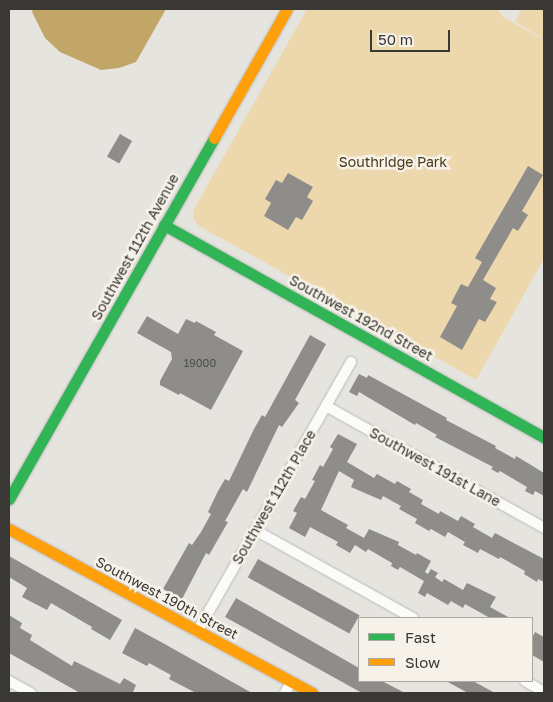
<!DOCTYPE html>
<html>
<head>
<meta charset="utf-8">
<style>
	body { margin:0 }
	#map { position:relative; width:553px; height:702px; overflow:hidden; background:#e6e4df; font-family:"Golos Text",sans-serif }
	div>[style] { position:absolute }
	.green>* { inset:0; background:#edd8ad }
	.water>* { inset:0; background:#c2a668 }
	.building>* { inset:0; background:#8e8d89; transform-origin:0 0 }
	.roads { filter:drop-shadow(0 0 1px #bdbbb7) drop-shadow(0 0 1px #bdbbb7) }
	.street>* { height:10px; margin:-5px; padding:0 5px; transform-origin:5px; border-radius:5px; background:#fbfbfa }
	.fast>* { height:11px; margin:-5.5px; padding:0 5.5px; transform-origin:5.5px; border-radius:5.5px; background:#30b455 }
	.slow>* { height:11px; margin:-5.5px; padding:0 5.5px; transform-origin:5.5px; border-radius:5.5px; background:#ff9f0a }
	span { translate:-50% -50%; white-space:nowrap; text-align:center; line-height:1.15; -webkit-text-stroke:5px #f7f2e9; paint-order:stroke }
	.number-label { font-size:11px; color:#4e4d49 }
	.number-label span { -webkit-text-stroke-width:0 }
	.park-label { font-size:14px; color:#493914 }
	.street-label { font-size:14px; color:#393834 }
	.frame { position:absolute; inset:0; border:10px solid #393834; pointer-events:none }
	.legend { position:absolute; left:358px; top:617px; width:175px; height:65px; box-sizing:border-box; background:#f7f2e9; border:1px solid #aba8a1; margin:0; padding:6px 9px; list-style:none; font-size:15px; color:#393834 }
	.legend li { display:flex; align-items:center; gap:10px; height:25px }
	.legend b { width:25px; border:1px solid #aba8a1 }
	.scale { position:absolute; left:370px; top:30px; width:80px; height:22px; box-sizing:border-box; border:2px solid #393834; border-top:0; padding-left:6px; font-size:15px; line-height:18px; white-space:nowrap; color:#393834; -webkit-text-stroke:4px #f7f2e9; paint-order:stroke }
</style>
</head>
<body>
<div id="map">
	<div class="green">
		<i style="clip-path:polygon(307px 9px,497px 9px,503px 17px,544px 40px,544px 259px,476px 380px,199px 226px,193px 219px,194px 209px)"></i>
		<i style="clip-path:polygon(522px 9px,544px 9px,544px 39px,515px 22px)"></i>
	</div>
	<div class="water">
		<i style="clip-path:polygon(33px 9px,166px 9px,136px 62px,119px 68px,101px 70px,60px 52px,45px 38px,32px 12px)"></i>
	</div>
	<div class="building">
		<i style="left:120px;top:134px;width:14px;height:26px;rotate:30deg"></i>
		<i style="clip-path:polygon(528px 166px,543px 175px,522px 211px,528px 215px,518px 231px,513px 228px,483px 280px,496px 288px,490px 299px,497px 302px,485px 322px,479px 319px,462px 350px,440px 337px,457px 306px,451px 303px,461px 284px,468px 287px,482px 262px,475px 258px)"></i>
		<i style="clip-path:polygon(288px 173px,313px 187px,307px 197px,313px 201px,302px 220px,296px 217px,288px 230px,264px 216px,271px 203px,265px 199px,276px 180px,282px 183px)"></i>
		<i style="clip-path:polygon(147px 316px,178px 334px,186px 319px,195px 323px,196px 321px,216px 332px,214px 335px,243px 351px,211px 410px,180px 393px,179px 395px,160px 385px,160px 381px,172px 359px,171px 352px,137px 333px)"></i>
		<i style="clip-path:polygon(310px 335px,326px 344px,295px 400px,299px 403px,282px 427px,279px 425px,247px 492px,243px 489px,225px 521px,228px 522px,209px 555px,206px 553px,182px 599px,163px 589px,189px 543px,192px 545px,201px 532px,211px 514px,208px 512px,217px 493px,225px 479px,229px 481px,254px 429px,262px 415px,265px 417px)"></i>
		<i style="clip-path:polygon(359px 374px,367px 378px,368px 375px,447px 418px,446px 420px,496px 446px,495px 448px,515px 459px,516px 456px,531px 465px,544px 473px,544px 496px,535px 491px,533px 495px,525px 491px,527px 487px,500px 471px,498px 473px,491px 469px,493px 467px,435px 437px,437px 435px,416px 423px,415px 425px,359px 392px,357px 396px,349px 392px)"></i>
		<i style="clip-path:polygon(338px 434px,357px 444px,347px 462px,374px 478px,377px 474px,395px 484px,397px 481px,411px 489px,409px 492px,423px 500px,421px 504px,439px 514px,440px 511px,458px 521px,461px 516px,475px 524px,473px 527px,492px 538px,495px 533px,544px 559px,544px 582px,538px 579px,537px 582px,524px 574px,525px 571px,500px 557px,499px 559px,480px 549px,478px 553px,463px 545px,465px 542px,448px 532px,445px 537px,431px 529px,429px 531px,415px 523px,417px 519px,399px 509px,401px 506px,383px 496px,381px 500px,351px 487px,354px 480px,339px 471px,321px 510px,348px 525px,346px 528px,364px 538px,369px 529px,399px 542px,398px 545px,416px 555px,417px 553px,431px 561px,425px 572px,428px 574px,431px 569px,438px 573px,435px 577px,442px 582px,444px 579px,463px 590px,467px 583px,496px 597px,490px 607px,510px 618px,490px 618px,465px 604px,463px 608px,451px 601px,448px 605px,427px 593px,425px 597px,418px 593px,424px 581px,400px 567px,398px 570px,391px 566px,392px 563px,368px 549px,366px 552px,355px 545px,350px 553px,336px 545px,338px 542px,310px 527px,305px 537px,289px 528px,297px 513px,293px 511px,301px 497px,305px 499px,315px 481px,312px 480px,320px 465px,323px 467px,333px 449px,330px 447px)"></i>
		<i style="clip-path:polygon(9px 556px,122px 620px,110px 640px,91px 629px,92px 627px,51px 603px,47px 610px,22px 597px,27px 588px,9px 577px)"></i>
		<i style="left:258px;top:559px;width:116px;height:21px;rotate:29deg"></i>
		<i style="clip-path:polygon(236px 598px,359px 668px,359px 681px,382px 681px,405px 693px,362px 693px,254px 633px,225px 617px)"></i>
		<i style="clip-path:polygon(9px 615px,22px 623px,20px 628px,32px 635px,30px 640px,72px 666px,74px 661px,120px 684px,124px 678px,136px 685px,133px 692px,136px 693px,80px 693px,9px 653px)"></i>
		<i style="clip-path:polygon(135px 628px,161px 642px,252px 693px,196px 693px,169px 679px,171px 675px,149px 663px,147px 666px,122px 653px)"></i>
		<i style="clip-path:polygon(535px 632px,544px 637px,544px 662px,532px 655px,532px 638px)"></i>
		<i style="clip-path:polygon(446px 681px,473px 681px,495px 693px,468px 693px)"></i>
	</div>
	<div class="roads">
		<div class="street">
			<i style="left:326px;top:406px;width:250px;rotate:29.2deg"></i>
			<i style="left:255px;top:530px;width:181px;rotate:29.1deg"></i>
			<i style="left:197px;top:632px;width:311px;rotate:-60.3deg"></i>
			<i style="left:9px;top:681px;width:25px;rotate:29deg"></i>
			<i style="left:525px;top:681px;width:22px;rotate:30deg"></i>
			<i style="left:285px;top:693px;width:13px;rotate:-61deg"></i>
		</div>
		<div class="fast">
			<i style="left:164px;top:225px;width:435px;rotate:29.2deg"></i>
			<i style="left:9px;top:499px;width:415px;rotate:-60.4deg"></i>
		</div>
		<div class="slow">
			<i style="left:214px;top:138px;width:148px;rotate:-60.5deg"></i>
			<i style="left:9px;top:529px;width:345px;rotate:28.4deg"></i>
		</div>
	</div>
	<div class="number-label">
		<span style="left:200px;top:363px">19000</span>
	</div>
	<div class="park-label">
		<span style="left:393px;top:162px">Southridge Park</span>
	</div>
	<div class="street-label">
		<span style="left:135px;top:247px;rotate:-61deg">Southwest 112th Avenue</span>
		<span style="left:361px;top:318px;rotate:29deg">Southwest 192nd Street</span>
		<span style="left:435px;top:467px;rotate:29deg">Southwest 191st Lane</span>
		<span style="left:274px;top:497px;rotate:-60deg">Southwest 112th Place</span>
		<span style="left:167px;top:598px;rotate:28deg">Southwest 190th Street</span>
	</div>
	<div class="frame"></div>
	<ul class="legend">
	<li><b style="height:6px;background:#30b455"></b>Fast</li>
	<li><b style="height:6px;background:#ff9f0a"></b>Slow</li>
	</ul>
	<div class="scale">50 m</div>
</div>
</body>
</html>
